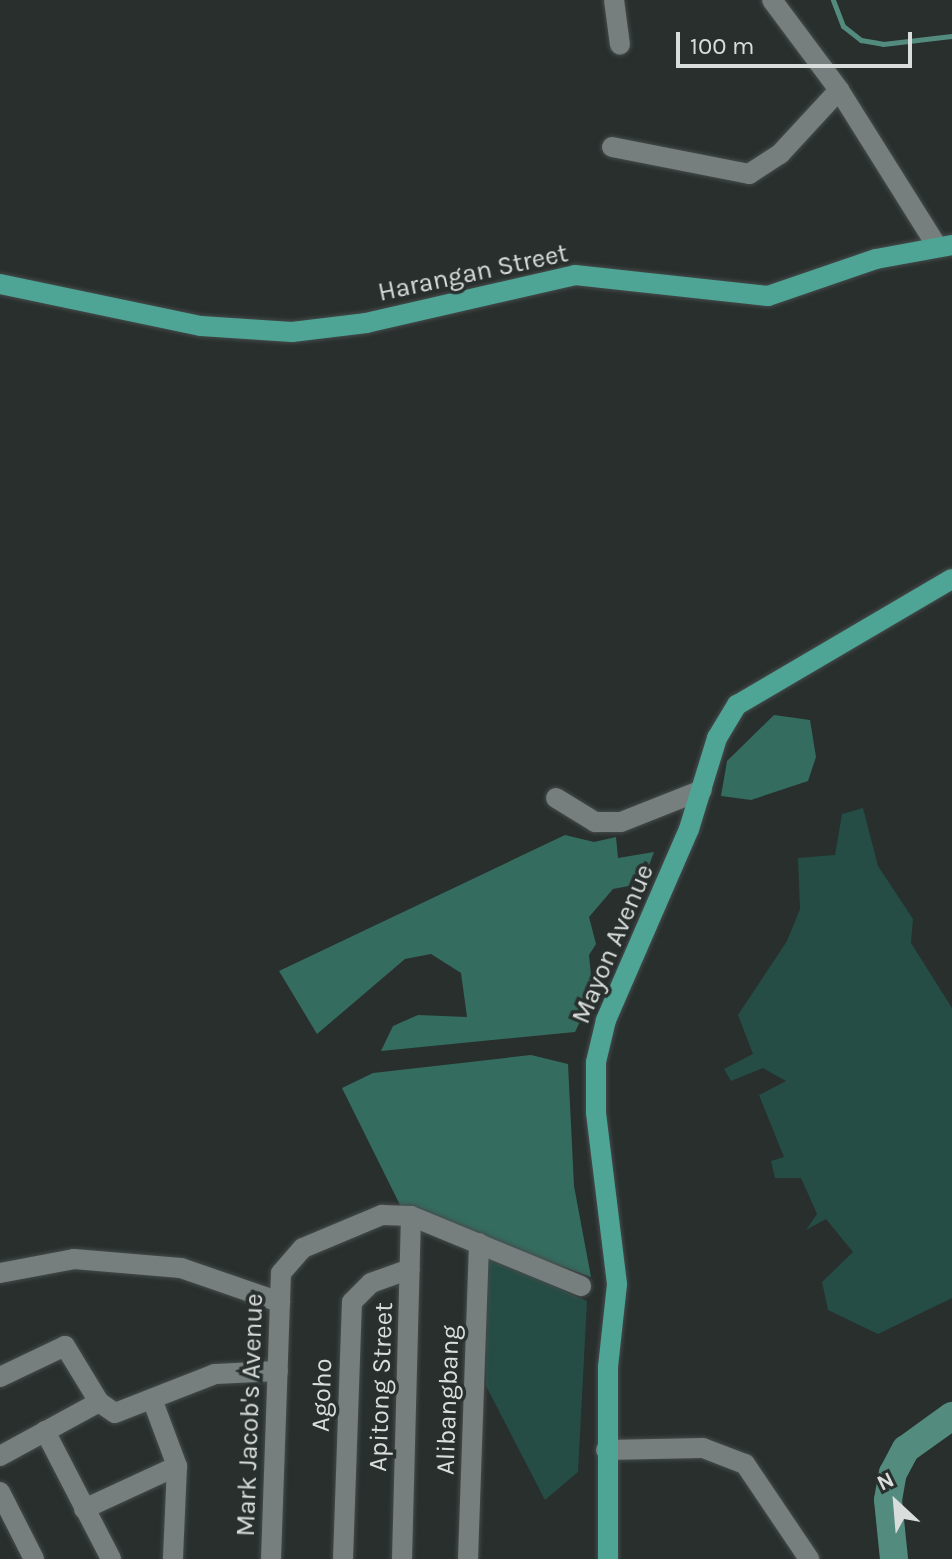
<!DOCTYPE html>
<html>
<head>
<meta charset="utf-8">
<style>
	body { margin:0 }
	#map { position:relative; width:952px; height:1559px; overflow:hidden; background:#282f2d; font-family:Karla,sans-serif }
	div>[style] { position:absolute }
	.green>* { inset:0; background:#254d45 }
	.forest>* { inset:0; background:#356c60 }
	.stream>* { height:5px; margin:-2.5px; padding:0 2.5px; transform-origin:2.5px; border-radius:2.5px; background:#538b7e }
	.river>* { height:28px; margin:-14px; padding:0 14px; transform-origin:14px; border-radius:14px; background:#538b7e }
	.roads { filter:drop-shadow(0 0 2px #454b4a) drop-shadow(0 0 2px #454b4a) }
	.minor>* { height:20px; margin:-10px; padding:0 10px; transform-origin:10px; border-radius:10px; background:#767f7d }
	.major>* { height:20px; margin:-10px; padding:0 10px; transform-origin:10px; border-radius:10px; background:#4ea596 }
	span { translate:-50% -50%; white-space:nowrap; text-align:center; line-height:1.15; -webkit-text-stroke:7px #282f2d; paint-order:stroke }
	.street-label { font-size:26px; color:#d9dedd }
	.north { position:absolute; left:856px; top:1463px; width:80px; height:80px; -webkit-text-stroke:6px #282f2d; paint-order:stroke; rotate:334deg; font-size:22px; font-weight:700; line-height:32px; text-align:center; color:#d9dedd }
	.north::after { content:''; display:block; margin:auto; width:28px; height:36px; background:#d9dedd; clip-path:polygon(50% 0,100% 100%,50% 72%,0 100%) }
	.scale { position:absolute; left:676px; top:32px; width:236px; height:36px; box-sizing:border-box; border:4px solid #d9dedd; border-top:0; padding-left:10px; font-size:24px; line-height:28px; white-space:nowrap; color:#d9dedd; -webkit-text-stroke:6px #282f2d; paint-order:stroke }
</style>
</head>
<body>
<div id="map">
	<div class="green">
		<i style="clip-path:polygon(863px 808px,878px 866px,913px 919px,911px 943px,952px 1008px,952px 1298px,878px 1334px,828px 1310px,822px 1282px,853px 1252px,826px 1219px,806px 1230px,817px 1214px,801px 1178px,775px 1178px,771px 1161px,784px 1157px,759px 1095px,786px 1081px,763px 1068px,731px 1081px,724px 1069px,753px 1054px,738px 1015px,787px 941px,800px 909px,798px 858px,835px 855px,842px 814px)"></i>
		<i style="clip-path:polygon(487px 1256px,587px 1301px,578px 1472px,545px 1500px,486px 1386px)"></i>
	</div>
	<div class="forest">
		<i style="clip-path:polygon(774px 715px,810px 720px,816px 757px,808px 781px,751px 800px,721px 796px,727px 761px)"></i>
		<i style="clip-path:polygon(565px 835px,594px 842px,616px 837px,618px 858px,654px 852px,638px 895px,634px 885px,613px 889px,589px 917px,596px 944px,589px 955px,593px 995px,575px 1032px,381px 1051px,393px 1026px,418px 1015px,467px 1017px,461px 973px,431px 954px,405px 959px,317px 1034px,279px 971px)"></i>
		<i style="clip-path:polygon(531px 1055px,568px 1064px,574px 1186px,591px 1277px,402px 1209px,342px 1088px,373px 1073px)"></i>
	</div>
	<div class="stream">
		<i style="left:833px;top:0;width:28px;rotate:69deg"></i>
		<i style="left:843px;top:26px;width:23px;rotate:38deg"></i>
		<i style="left:861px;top:40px;width:22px;rotate:10deg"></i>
		<i style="left:883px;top:44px;width:69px;rotate:-6.6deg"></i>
	</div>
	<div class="river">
		<i style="left:894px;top:1559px;width:59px;rotate:-95.8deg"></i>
		<i style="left:888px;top:1500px;width:27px;rotate:-80deg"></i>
		<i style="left:893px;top:1473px;width:27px;rotate:-62deg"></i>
		<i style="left:906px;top:1449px;width:57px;rotate:-35.7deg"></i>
	</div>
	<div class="roads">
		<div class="minor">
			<i style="left:614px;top:0;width:45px;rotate:82.4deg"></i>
			<i style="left:772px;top:0;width:112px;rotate:53.3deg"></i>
			<i style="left:839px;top:90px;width:184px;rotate:57.9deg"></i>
			<i style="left:612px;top:147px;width:140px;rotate:11.1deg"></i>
			<i style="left:749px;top:174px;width:37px;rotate:-33deg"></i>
			<i style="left:780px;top:154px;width:87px;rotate:-47.3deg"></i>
			<i style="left:556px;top:798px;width:46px;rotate:31.6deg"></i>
			<i style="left:595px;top:822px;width:26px"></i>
			<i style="left:621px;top:822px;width:87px;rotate:-21.6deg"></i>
			<i style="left:0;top:1273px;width:75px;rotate:-10.7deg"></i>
			<i style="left:74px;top:1259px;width:107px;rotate:4.8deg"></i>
			<i style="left:181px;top:1268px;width:105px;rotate:19deg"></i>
			<i style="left:0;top:1377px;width:72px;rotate:-25.5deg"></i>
			<i style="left:65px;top:1346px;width:66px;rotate:58.7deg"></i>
			<i style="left:152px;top:1399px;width:72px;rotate:69.5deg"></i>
			<i style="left:177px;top:1466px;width:93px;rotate:92.5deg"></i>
			<i style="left:45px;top:1431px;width:144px;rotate:62.7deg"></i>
			<i style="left:606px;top:1450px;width:97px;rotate:-1.2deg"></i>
			<i style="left:703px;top:1448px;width:45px;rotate:20.9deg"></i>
			<i style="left:745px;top:1464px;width:115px;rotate:56deg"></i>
			<i style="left:0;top:1456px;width:113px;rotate:-28.6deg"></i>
			<i style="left:99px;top:1402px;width:19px;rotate:35deg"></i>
			<i style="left:115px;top:1413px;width:107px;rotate:-21.3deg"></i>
			<i style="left:215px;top:1374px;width:63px;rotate:-2.7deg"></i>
			<i style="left:0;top:1492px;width:75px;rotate:63.1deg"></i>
			<i style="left:84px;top:1509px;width:102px;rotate:-24.8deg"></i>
			<i style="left:271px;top:1559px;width:286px;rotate:-88deg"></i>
			<i style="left:281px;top:1273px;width:33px;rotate:-49deg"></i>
			<i style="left:303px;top:1248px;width:86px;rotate:-22.7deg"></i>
			<i style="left:382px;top:1215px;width:29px;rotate:2deg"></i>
			<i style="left:411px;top:1216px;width:184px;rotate:22.4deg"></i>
			<i style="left:343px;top:1559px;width:257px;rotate:-88deg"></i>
			<i style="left:352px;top:1302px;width:27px;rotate:-45deg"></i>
			<i style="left:371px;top:1283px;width:41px;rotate:-19.7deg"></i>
			<i style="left:402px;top:1559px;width:343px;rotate:-88.5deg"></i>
			<i style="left:468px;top:1559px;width:316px;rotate:-88deg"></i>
		</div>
		<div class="major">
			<i style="left:0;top:284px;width:205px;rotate:11.8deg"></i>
			<i style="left:201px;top:326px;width:91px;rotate:3.8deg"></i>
			<i style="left:292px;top:332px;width:75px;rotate:-6.9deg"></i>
			<i style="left:366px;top:323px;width:214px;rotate:-12.9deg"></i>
			<i style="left:575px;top:275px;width:194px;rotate:6.2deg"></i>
			<i style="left:768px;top:296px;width:114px;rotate:-18.9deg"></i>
			<i style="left:876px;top:259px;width:77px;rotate:-10.4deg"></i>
			<i style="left:608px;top:1559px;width:192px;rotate:-90deg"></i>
			<i style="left:608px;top:1367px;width:83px;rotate:-83.8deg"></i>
			<i style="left:617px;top:1284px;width:173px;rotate:-97deg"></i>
			<i style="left:596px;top:1112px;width:50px;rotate:-90deg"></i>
			<i style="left:596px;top:1062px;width:43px;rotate:-76.6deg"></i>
			<i style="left:606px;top:1020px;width:208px;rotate:-66.5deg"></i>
			<i style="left:689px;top:829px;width:95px;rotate:-72.9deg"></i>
			<i style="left:717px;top:738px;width:39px;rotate:-59deg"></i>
			<i style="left:737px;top:705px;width:249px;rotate:-30.4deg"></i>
		</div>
	</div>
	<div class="street-label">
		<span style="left:473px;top:273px;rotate:-12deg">Harangan Street</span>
		<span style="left:613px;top:944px;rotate:-67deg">Mayon Avenue</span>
		<span style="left:381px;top:1387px;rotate:-88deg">Apitong Street</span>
		<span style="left:322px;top:1395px;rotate:-88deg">Agoho</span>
		<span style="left:448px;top:1400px;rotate:-88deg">Alibangbang</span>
		<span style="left:250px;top:1415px;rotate:-88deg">Mark Jacob's Avenue</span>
	</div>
	<div class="north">N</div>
	<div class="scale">100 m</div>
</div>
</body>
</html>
